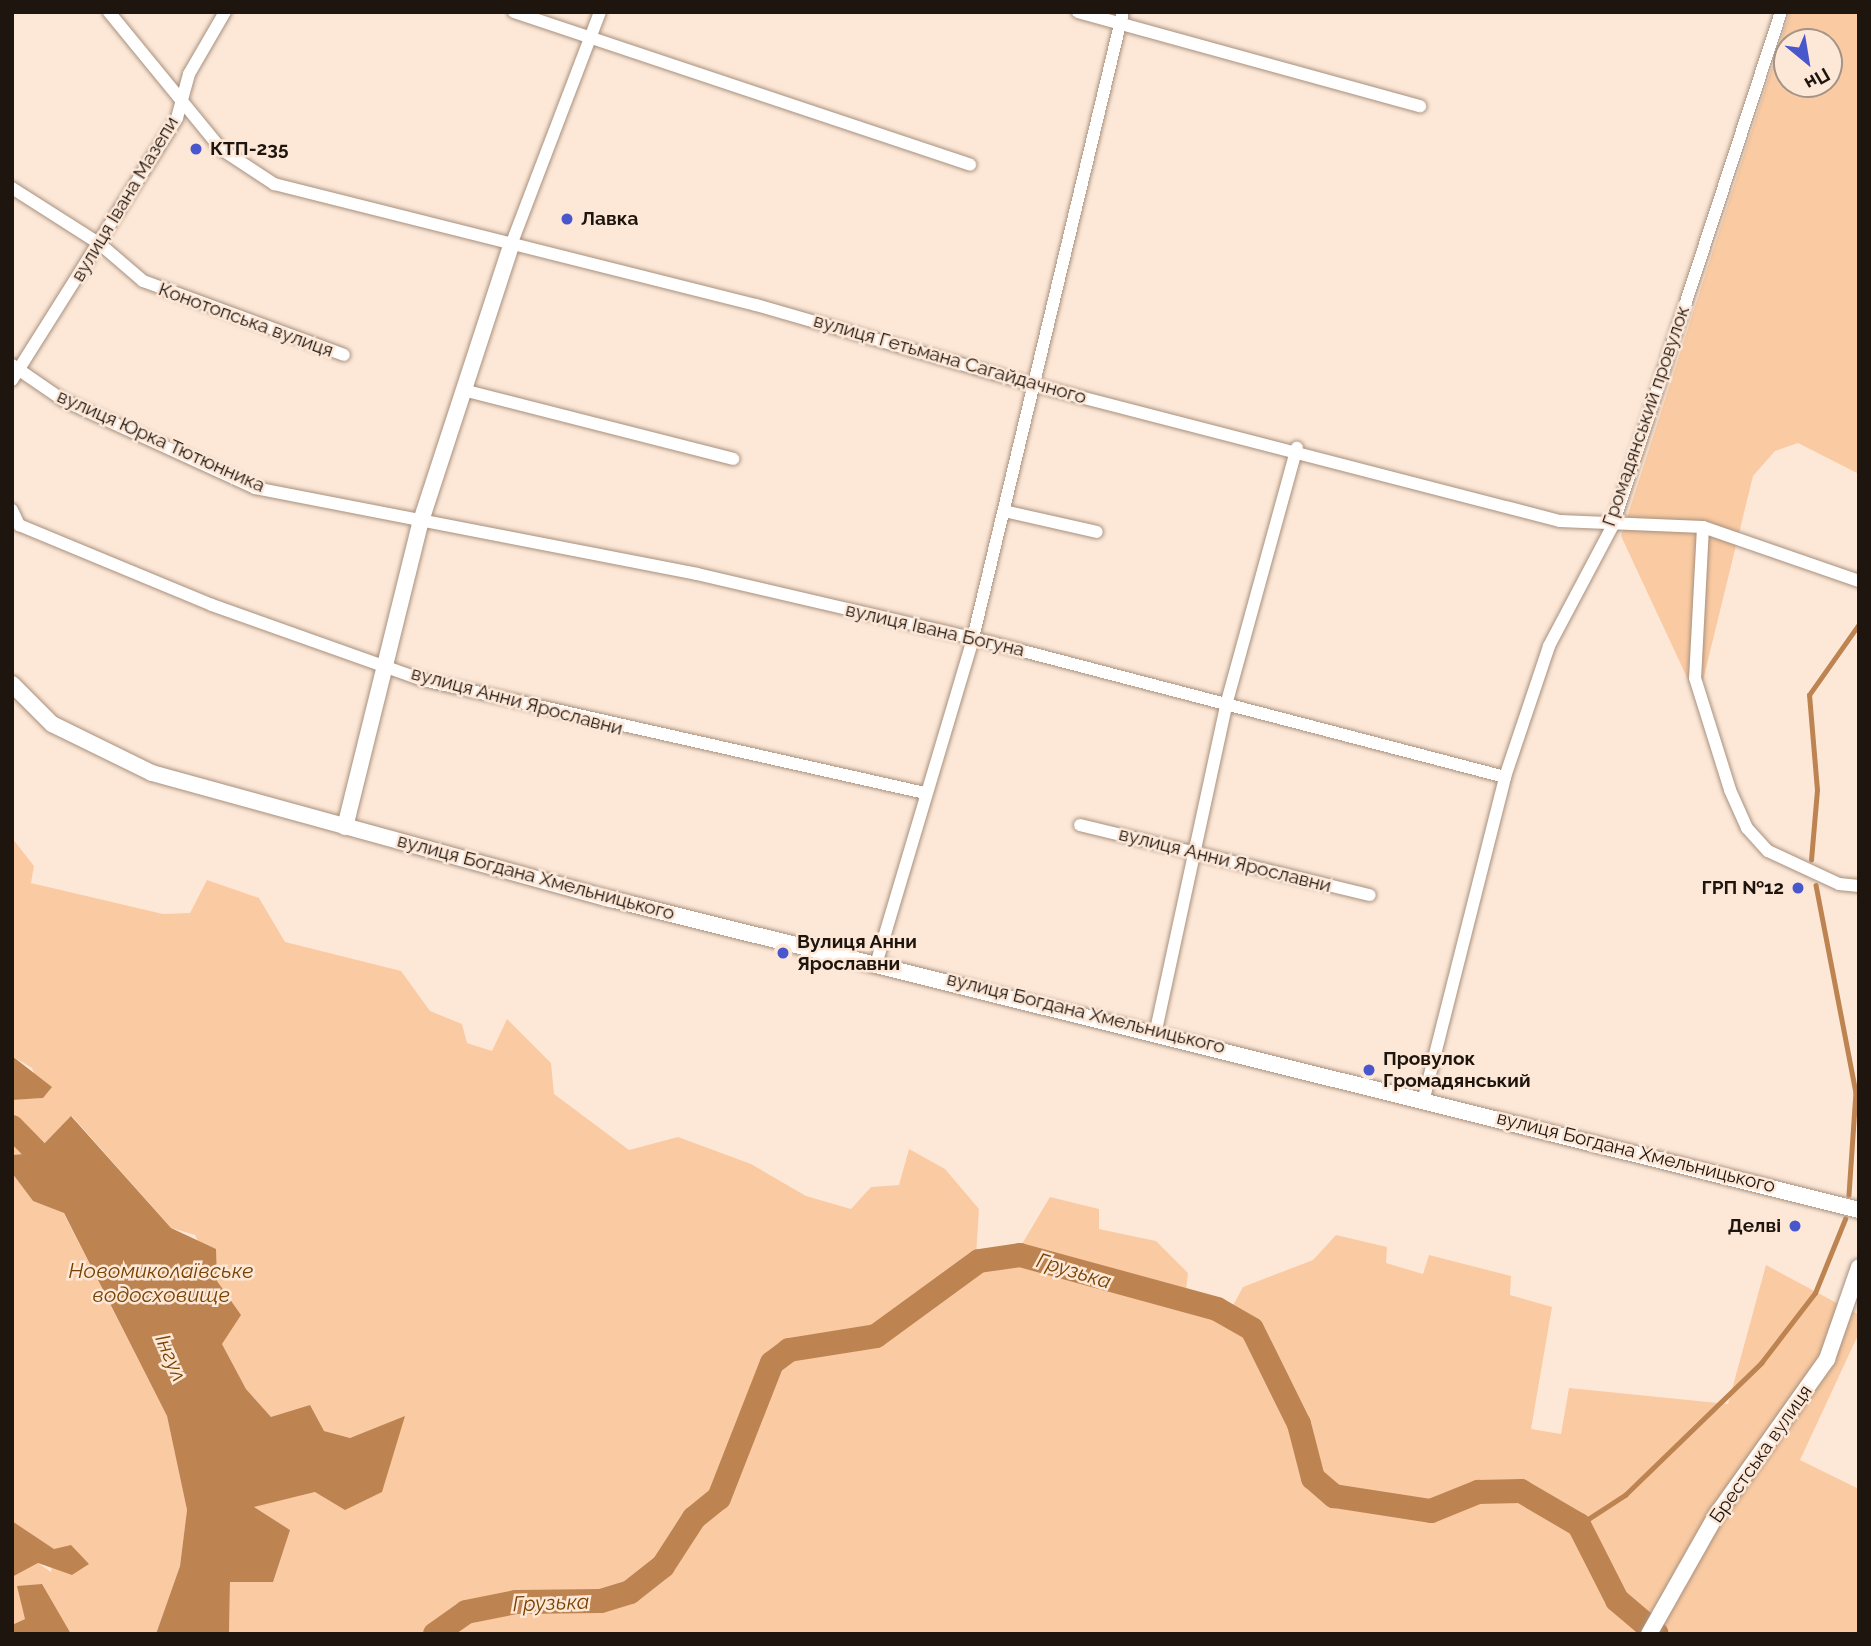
<!DOCTYPE html>
<html>
<head>
<meta charset="utf-8">
<style>
	body { margin:0 }
	#map { position:relative; width:1871px; height:1646px; overflow:hidden; background:#fde8d8; font-family:Raleway,sans-serif }
	div>[style] { position:absolute }
	.green>* { inset:0; background:#facba3 }
	.water>* { inset:0; background:#bd8452 }
	.stream>* { height:4.5px; margin:-2.25px; padding:0 2.25px; transform-origin:2.25px; border-radius:2.25px; background:#bd8452 }
	.river>* { height:24px; margin:-12px; padding:0 12px; transform-origin:12px; border-radius:12px; background:#bd8452 }
	.roads { filter:drop-shadow(0 0 2px #a8907d) drop-shadow(0 0 2px #a8907d) }
	.minor>* { height:12px; margin:-6px; padding:0 6px; transform-origin:6px; border-radius:6px; background:#fff }
	.tertiary>* { height:16px; margin:-8px; padding:0 8px; transform-origin:8px; border-radius:8px; background:#fff }
	.dots>* { width:19px; height:19px; translate:-50% -50%; box-sizing:border-box; border:4px solid #fde8d8; border-radius:50% }
	span { translate:-50% -50%; white-space:nowrap; text-align:center; line-height:1.15; -webkit-text-stroke:5px #fde8d8; paint-order:stroke }
	.poi-label { font-size:19px; color:#1e150e; font-weight:700 }
	.left { translate:0 -50%; text-align:left }
	.right { translate:-100% -50%; text-align:right }
	.street-label { font-size:19px; color:#1e150e }
	.water-label { font-size:21px; color:#784200; font-style:italic }
	.frame { position:absolute; inset:0; border:14px solid #1e150e; pointer-events:none }
	.north { position:absolute; left:1773px; top:28px; width:70px; height:70px; box-sizing:border-box; background:#fde8d8; border:2px solid #a49487; border-radius:50%; rotate:150deg; font-size:19px; font-weight:700; line-height:28px; text-align:center; color:#1e150e }
	.north::after { content:''; display:block; margin:auto; width:24px; height:32px; background:#4957cc; clip-path:polygon(50% 0,100% 100%,50% 72%,0 100%) }
</style>
</head>
<body>
<div id="map">
	<div class="green">
		<i style="clip-path:polygon(evenodd,1790px 12px,1859px 12px,1859px 474px,1798px 443px,1775px 451px,1753px 476px,1698px 701px,1621px 536px,1790px 12px,1787px 42px,1829px 42px,1829px 84px,1787px 84px,1787px 42px)"></i>
		<i style="clip-path:polygon(12px 838px,34px 866px,31px 883px,163px 914px,190px 913px,207px 880px,259px 898px,285px 942px,401px 971px,430px 1011px,462px 1024px,467px 1043px,492px 1051px,507px 1019px,551px 1063px,554px 1094px,629px 1150px,678px 1137px,751px 1164px,806px 1196px,851px 1209px,871px 1187px,899px 1185px,909px 1149px,945px 1169px,979px 1209px,976px 1256px,1019px 1249px,1050px 1197px,1099px 1209px,1099px 1229px,1156px 1241px,1188px 1273px,1185px 1299px,1231px 1309px,1243px 1287px,1313px 1260px,1336px 1235px,1387px 1247px,1386px 1263px,1423px 1274px,1429px 1255px,1511px 1276px,1510px 1295px,1552px 1307px,1531px 1429px,1561px 1434px,1569px 1388px,1728px 1404px,1766px 1265px,1859px 1315px,1859px 1333px,1800px 1460px,1859px 1489px,1859px 1634px,229px 1634px,230px 1582px,290px 1530px,253px 1507px,315px 1492px,405px 1417px,350px 1438px,271px 1417px,246px 1389px,222px 1344px,217px 1281px,195px 1235px,171px 1228px,72px 1116px,34px 1153px,12px 1155px,12px 1100px,43px 1098px,32px 1068px,12px 1056px)"></i>
		<i style="clip-path:polygon(12px 1173px,33px 1201px,63px 1212px,167px 1416px,187px 1510px,180px 1566px,156px 1634px,71px 1634px,25px 1619px,12px 1625px,12px 1577px,38px 1563px,51px 1572px,54px 1549px,12px 1521px)"></i>
	</div>
	<div class="water">
		<i style="clip-path:polygon(12px 1056px,52px 1087px,43px 1098px,12px 1100px)"></i>
		<i style="clip-path:polygon(71px 1116px,171px 1228px,216px 1249px,217px 1281px,241px 1315px,222px 1344px,246px 1389px,271px 1417px,310px 1405px,324px 1431px,350px 1438px,405px 1416px,382px 1492px,345px 1510px,315px 1492px,254px 1507px,290px 1530px,273px 1582px,230px 1582px,229px 1634px,156px 1634px,180px 1566px,187px 1510px,167px 1416px,64px 1213px,33px 1201px,12px 1173px,12px 1155px,35px 1153px)"></i>
		<i style="clip-path:polygon(12px 1521px,54px 1549px,71px 1545px,89px 1564px,72px 1575px,38px 1563px,12px 1577px)"></i>
		<i style="clip-path:polygon(42px 1584px,71px 1634px,12px 1634px,12px 1625px,25px 1619px,17px 1586px)"></i>
	</div>
	<div class="stream">
		<i style="left:1811px;top:860px;width:70px;rotate:-85.1deg"></i>
		<i style="left:1817px;top:790px;width:95px;rotate:-94.8deg"></i>
		<i style="left:1809px;top:695px;width:87px;rotate:-54.8deg"></i>
		<i style="left:1816px;top:885px;width:211px;rotate:79.1deg"></i>
		<i style="left:1856px;top:1092px;width:103px;rotate:93.9deg"></i>
		<i style="left:1579px;top:1525px;width:55px;rotate:-33.1deg"></i>
		<i style="left:1625px;top:1495px;width:190px;rotate:-44.1deg"></i>
		<i style="left:1761px;top:1363px;width:88px;rotate:-52.4deg"></i>
		<i style="left:1815px;top:1293px;width:80px;rotate:-67.9deg"></i>
	</div>
	<div class="river">
		<i style="left:12px;top:1127px;width:67px;rotate:45.6deg"></i>
		<i style="left:435px;top:1634px;width:38px;rotate:-35deg"></i>
		<i style="left:466px;top:1612px;width:51px;rotate:-11.3deg"></i>
		<i style="left:516px;top:1602px;width:85px;rotate:-0.7deg"></i>
		<i style="left:601px;top:1601px;width:30px;rotate:-17deg"></i>
		<i style="left:630px;top:1592px;width:42px;rotate:-38.2deg"></i>
		<i style="left:663px;top:1566px;width:57px;rotate:-57.1deg"></i>
		<i style="left:694px;top:1518px;width:32px;rotate:-39deg"></i>
		<i style="left:719px;top:1498px;width:145px;rotate:-68.6deg"></i>
		<i style="left:772px;top:1363px;width:21px;rotate:-37deg"></i>
		<i style="left:789px;top:1350px;width:88px;rotate:-9.1deg"></i>
		<i style="left:876px;top:1336px;width:127px;rotate:-36.1deg"></i>
		<i style="left:979px;top:1261px;width:41px;rotate:-8.3deg"></i>
		<i style="left:1020px;top:1255px;width:204px;rotate:15.3deg"></i>
		<i style="left:1217px;top:1309px;width:40px;rotate:29.7deg"></i>
		<i style="left:1252px;top:1329px;width:106px;rotate:63.7deg"></i>
		<i style="left:1299px;top:1424px;width:56px;rotate:75.5deg"></i>
		<i style="left:1313px;top:1478px;width:28px;rotate:41deg"></i>
		<i style="left:1334px;top:1496px;width:98px;rotate:8.8deg"></i>
		<i style="left:1431px;top:1511px;width:51px;rotate:-22deg"></i>
		<i style="left:1478px;top:1492px;width:43px;rotate:-1.3deg"></i>
		<i style="left:1521px;top:1491px;width:67px;rotate:30.4deg"></i>
		<i style="left:1579px;top:1525px;width:84px;rotate:63.1deg"></i>
		<i style="left:1617px;top:1600px;width:52px;rotate:40.4deg"></i>
	</div>
	<div class="roads">
		<div class="minor">
			<i style="left:109px;top:12px;width:177px;rotate:50.7deg"></i>
			<i style="left:221px;top:149px;width:64px;rotate:33.4deg"></i>
			<i style="left:274px;top:184px;width:497px;rotate:14.1deg"></i>
			<i style="left:756px;top:305px;width:289px;rotate:16.1deg"></i>
			<i style="left:1034px;top:385px;width:543px;rotate:14.5deg"></i>
			<i style="left:1560px;top:521px;width:143px;rotate:2.4deg"></i>
			<i style="left:1703px;top:527px;width:165px;rotate:19.1deg"></i>
			<i style="left:514px;top:12px;width:481px;rotate:18.5deg"></i>
			<i style="left:1078px;top:12px;width:355px;rotate:15.4deg"></i>
			<i style="left:12px;top:188px;width:104px;rotate:32.5deg"></i>
			<i style="left:100px;top:244px;width:57px;rotate:40.7deg"></i>
			<i style="left:143px;top:281px;width:214px;rotate:20.2deg"></i>
			<i style="left:511px;top:245px;width:249px;rotate:-69.1deg"></i>
			<i style="left:12px;top:365px;width:62px;rotate:34.5deg"></i>
			<i style="left:63px;top:400px;width:211px;rotate:24.6deg"></i>
			<i style="left:255px;top:488px;width:450px;rotate:11deg"></i>
			<i style="left:697px;top:574px;width:283px;rotate:13.1deg"></i>
			<i style="left:973px;top:638px;width:550px;rotate:14.64deg"></i>
			<i style="left:12px;top:380px;width:310px;rotate:-57.8deg"></i>
			<i style="left:177px;top:118px;width:46px;rotate:-74.7deg"></i>
			<i style="left:189px;top:74px;width:72px;rotate:-59.9deg"></i>
			<i style="left:463px;top:390px;width:279px;rotate:14.3deg"></i>
			<i style="left:12px;top:510px;width:17px;rotate:65deg"></i>
			<i style="left:19px;top:525px;width:209px;rotate:22.5deg"></i>
			<i style="left:212px;top:605px;width:224px;rotate:19.6deg"></i>
			<i style="left:423px;top:680px;width:515px;rotate:12.69deg"></i>
			<i style="left:1004px;top:511px;width:95px;rotate:12.7deg"></i>
			<i style="left:1703px;top:527px;width:151px;rotate:93deg"></i>
			<i style="left:1695px;top:678px;width:117px;rotate:72.6deg"></i>
			<i style="left:1730px;top:790px;width:42px;rotate:65.9deg"></i>
			<i style="left:1747px;top:828px;width:31px;rotate:48deg"></i>
			<i style="left:1768px;top:851px;width:78px;rotate:24.9deg"></i>
			<i style="left:1839px;top:884px;width:20px;rotate:6deg"></i>
			<i style="left:1080px;top:825px;width:298px;rotate:13.6deg"></i>
			<i style="left:877px;top:961px;width:337px;rotate:-73.4deg"></i>
			<i style="left:973px;top:638px;width:644px;rotate:-76.53deg"></i>
			<i style="left:1156px;top:1030px;width:332px;rotate:-77.8deg"></i>
			<i style="left:1226px;top:705px;width:267px;rotate:-74.6deg"></i>
			<i style="left:1424px;top:1098px;width:331px;rotate:-75.8deg"></i>
			<i style="left:1505px;top:777px;width:138px;rotate:-71.4deg"></i>
			<i style="left:1549px;top:646px;width:137px;rotate:-62.1deg"></i>
			<i style="left:1613px;top:525px;width:540px;rotate:-71.87deg"></i>
		</div>
		<div class="tertiary">
			<i style="left:12px;top:684px;width:57px;rotate:45deg"></i>
			<i style="left:52px;top:724px;width:111px;rotate:26.1deg"></i>
			<i style="left:152px;top:773px;width:476px;rotate:15.4deg"></i>
			<i style="left:611px;top:899px;width:1286px;rotate:13.99deg"></i>
			<i style="left:345px;top:827px;width:312px;rotate:-76.1deg"></i>
			<i style="left:420px;top:524px;width:293px;rotate:-71.9deg"></i>
			<i style="left:1649px;top:1634px;width:138px;rotate:-60.5deg"></i>
			<i style="left:1717px;top:1514px;width:190px;rotate:-54.6deg"></i>
			<i style="left:1827px;top:1359px;width:97px;rotate:-70.8deg"></i>
		</div>
	</div>
	<div class="dots">
		<i style="left:196px;top:149px;background:#4957cc"></i>
		<i style="left:567px;top:219px;background:#4957cc"></i>
		<i style="left:1798px;top:888px;background:#4957cc"></i>
		<i style="left:783px;top:953px;background:#4957cc"></i>
		<i style="left:1369px;top:1070px;background:#4957cc"></i>
		<i style="left:1795px;top:1226px;background:#4957cc"></i>
	</div>
	<div class="poi-label">
		<span class="left" style="left:210px;top:149px">КТП-235</span>
		<span class="left" style="left:581px;top:219px">Лавка</span>
		<span class="right" style="left:1784px;top:888px">ГРП №12</span>
		<span class="left" style="left:797px;top:953px">Вулиця Анни<br>Ярославни</span>
		<span class="left" style="left:1383px;top:1070px">Провулок<br>Громадянський</span>
		<span class="right" style="left:1781px;top:1226px">Делві</span>
	</div>
	<div class="street-label">
		<span style="left:125px;top:199px;rotate:-59deg">вулиця Івана Мазепи</span>
		<span style="left:246px;top:320px;rotate:20deg">Конотопська вулиця</span>
		<span style="left:950px;top:359px;rotate:16deg">вулиця Гетьмана Сагайдачного</span>
		<span style="left:1646px;top:416px;rotate:-71deg">Громадянський провулок</span>
		<span style="left:161px;top:441px;rotate:24deg">вулиця Юрка Тютюнника</span>
		<span style="left:935px;top:630px;rotate:13deg">вулиця Івана Богуна</span>
		<span style="left:517px;top:701px;rotate:15deg">вулиця Анни Ярославни</span>
		<span style="left:1225px;top:860px;rotate:14deg">вулиця Анни Ярославни</span>
		<span style="left:536px;top:877px;rotate:15deg">вулиця Богдана Хмельницького</span>
		<span style="left:1086px;top:1013px;rotate:14deg">вулиця Богдана Хмельницького</span>
		<span style="left:1636px;top:1152px;rotate:14deg">вулиця Богдана Хмельницького</span>
		<span style="left:1761px;top:1454px;rotate:-55deg">Брестська вулиця</span>
	</div>
	<div class="water-label">
		<span style="left:161px;top:1283px">Новомиколаївське<br>водосховище</span>
		<span style="left:1074px;top:1271px;rotate:17deg">Грузька</span>
		<span style="left:171px;top:1358px;rotate:67deg">Інгул</span>
		<span style="left:551px;top:1603px;rotate:-2deg">Грузька</span>
	</div>
	<div class="frame"></div>
	<div class="north">Пн</div>
</div>
</body>
</html>
